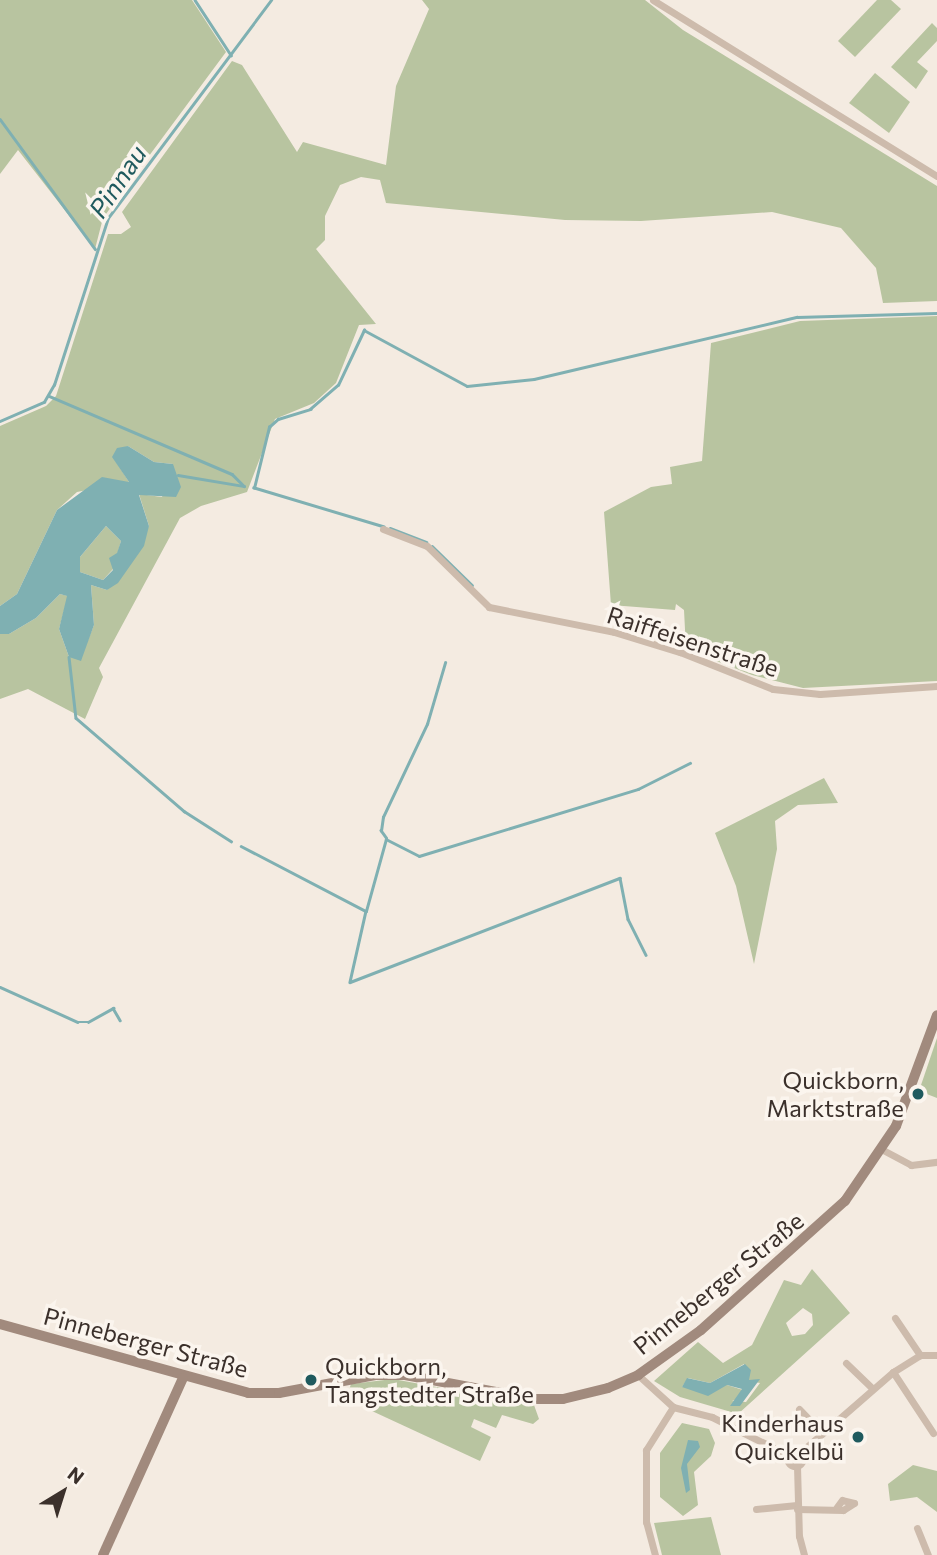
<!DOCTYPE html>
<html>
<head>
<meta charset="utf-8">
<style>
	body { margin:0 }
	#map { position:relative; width:937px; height:1555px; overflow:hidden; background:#f4ebe1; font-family:Commissioner,sans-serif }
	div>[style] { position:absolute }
	.green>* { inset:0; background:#b8c4a0 }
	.water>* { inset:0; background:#7fb0b2 }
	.stream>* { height:2.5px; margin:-1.25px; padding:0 1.25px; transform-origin:1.25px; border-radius:1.25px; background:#7fb0b2 }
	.street>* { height:7px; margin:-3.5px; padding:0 3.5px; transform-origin:3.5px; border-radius:3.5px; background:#cdbbac }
	.street>.ring { margin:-3.5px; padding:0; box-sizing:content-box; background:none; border:7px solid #cdbbac; border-radius:50% }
	.secondary>* { height:10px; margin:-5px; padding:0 5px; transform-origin:5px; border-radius:5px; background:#a18a7d }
	.dots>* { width:19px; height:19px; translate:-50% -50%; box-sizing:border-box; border:4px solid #fbf5ee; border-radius:50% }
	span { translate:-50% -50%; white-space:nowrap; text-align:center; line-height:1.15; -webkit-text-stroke:7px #fbf5ee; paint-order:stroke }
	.street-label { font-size:24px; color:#3b302b }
	.poi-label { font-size:24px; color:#3b302b }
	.right { translate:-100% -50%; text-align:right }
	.left { translate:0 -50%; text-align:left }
	.water-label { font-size:26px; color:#1f5a5e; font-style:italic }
	.north { position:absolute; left:28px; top:1457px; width:70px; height:70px; -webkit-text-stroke:5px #fbf5ee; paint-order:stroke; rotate:38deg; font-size:19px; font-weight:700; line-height:28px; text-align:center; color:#3b302b }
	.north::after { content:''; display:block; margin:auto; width:24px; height:32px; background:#3b302b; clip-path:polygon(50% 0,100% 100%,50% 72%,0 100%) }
</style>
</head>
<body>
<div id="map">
	<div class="green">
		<i style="clip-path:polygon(0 0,192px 0,226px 52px,103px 218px,95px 249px,18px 150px,0 174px)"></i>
		<i style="clip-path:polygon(422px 0,645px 0,683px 30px,937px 186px,937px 301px,883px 303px,876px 268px,841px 228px,772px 212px,641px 221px,565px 220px,386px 203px,380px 180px,361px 177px,340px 185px,325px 216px,325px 240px,316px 249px,376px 324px,359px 325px,336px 383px,314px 403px,275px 419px,247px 492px,201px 506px,180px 518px,99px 668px,103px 677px,85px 719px,28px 689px,0 699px,0 634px,9px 634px,36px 618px,60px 594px,68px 596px,59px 629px,69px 657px,88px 640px,94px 625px,91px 585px,107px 590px,149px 526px,139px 494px,162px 497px,173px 464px,154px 462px,128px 446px,113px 457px,129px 482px,77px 492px,57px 510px,17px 594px,0 606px,0 426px,46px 406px,56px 396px,108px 234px,121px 234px,131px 227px,122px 212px,232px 61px,242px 65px,297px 152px,303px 142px,386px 165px,396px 86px,429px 9px)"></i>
		<i style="clip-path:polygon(877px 0,891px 0,901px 9px,855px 57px,838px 41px)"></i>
		<i style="clip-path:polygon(932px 23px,937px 28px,937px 41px,917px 62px,928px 71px,916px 89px,891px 67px)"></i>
		<i style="clip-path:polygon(875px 73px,910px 102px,889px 133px,849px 103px)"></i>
		<i style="clip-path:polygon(937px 316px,937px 681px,803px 688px,752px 675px,686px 649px,684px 610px,676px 604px,675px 610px,611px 605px,604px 512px,651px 487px,672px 484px,670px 467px,702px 461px,711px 343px,800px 321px)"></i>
		<i style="clip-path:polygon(106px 526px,121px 541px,113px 569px,103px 580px,80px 572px,80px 557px)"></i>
		<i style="clip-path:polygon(824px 778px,838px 803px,798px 805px,775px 821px,777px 849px,754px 964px,736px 886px,715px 833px)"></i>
		<i style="clip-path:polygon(937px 1038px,937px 1098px,919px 1091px)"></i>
		<i style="clip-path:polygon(evenodd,812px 1269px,850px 1313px,738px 1414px,680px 1397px,654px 1381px,698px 1342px,723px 1363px,752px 1345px,784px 1280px,801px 1285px,812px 1269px,803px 1308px,812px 1314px,813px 1325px,805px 1334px,792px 1336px,786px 1323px,803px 1308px,812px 1269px,744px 1364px,749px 1381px,760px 1383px,746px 1402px,732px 1401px,741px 1398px,743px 1390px,727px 1385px,682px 1387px,688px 1378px,710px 1383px,744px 1364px)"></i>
		<i style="clip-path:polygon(393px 1379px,534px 1405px,539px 1419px,533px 1424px,502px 1415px,496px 1428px,474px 1419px,471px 1427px,491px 1437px,480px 1461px,346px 1399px,351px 1384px)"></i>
		<i style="clip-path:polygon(682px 1423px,709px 1429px,715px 1443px,711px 1456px,694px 1472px,698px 1505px,683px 1516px,660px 1497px,660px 1453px)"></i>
		<i style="clip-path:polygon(913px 1465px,937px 1471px,937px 1512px,917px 1497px,890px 1501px,888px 1484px)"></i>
		<i style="clip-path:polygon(711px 1517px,721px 1555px,662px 1555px,654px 1523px)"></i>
	</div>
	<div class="water">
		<i style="clip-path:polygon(evenodd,128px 446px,154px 462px,173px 464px,181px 487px,176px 497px,139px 495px,149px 526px,144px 546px,118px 583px,107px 590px,91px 585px,94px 625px,81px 661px,69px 657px,59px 629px,67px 596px,60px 594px,36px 618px,9px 634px,0 634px,0 606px,17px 594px,57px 510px,102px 477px,129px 482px,112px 457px,117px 448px,128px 446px,106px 526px,121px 541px,117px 553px,109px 558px,113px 570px,103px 580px,80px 572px,80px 557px,106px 526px)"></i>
		<i style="clip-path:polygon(745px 1364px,751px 1370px,749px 1380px,760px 1379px,740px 1406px,730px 1406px,742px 1389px,727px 1385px,708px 1396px,682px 1387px,687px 1378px,710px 1383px)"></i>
		<i style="clip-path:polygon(688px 1440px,698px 1441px,700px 1447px,687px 1464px,690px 1490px,686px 1493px,681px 1468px)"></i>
	</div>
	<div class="stream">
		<i style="left:195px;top:0;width:66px;rotate:56.8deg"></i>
		<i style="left:0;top:119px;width:161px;rotate:53.8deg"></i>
		<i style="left:49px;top:396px;width:199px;rotate:23.1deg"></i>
		<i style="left:232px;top:474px;width:17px;rotate:45deg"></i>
		<i style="left:0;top:421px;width:48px;rotate:-23.4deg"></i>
		<i style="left:44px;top:402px;width:20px;rotate:-60deg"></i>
		<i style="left:54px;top:385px;width:176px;rotate:-72.1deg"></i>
		<i style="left:108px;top:218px;width:272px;rotate:-53.2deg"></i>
		<i style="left:178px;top:475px;width:67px;rotate:9.5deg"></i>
		<i style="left:384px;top:527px;width:136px;rotate:-163.3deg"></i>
		<i style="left:254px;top:488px;width:63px;rotate:-76.2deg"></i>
		<i style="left:269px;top:427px;width:12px;rotate:-42deg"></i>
		<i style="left:278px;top:419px;width:34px;rotate:-17deg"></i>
		<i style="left:310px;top:409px;width:37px;rotate:-41deg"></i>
		<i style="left:338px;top:385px;width:61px;rotate:-64.7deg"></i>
		<i style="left:364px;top:330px;width:117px;rotate:28.5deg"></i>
		<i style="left:467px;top:386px;width:67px;rotate:-6deg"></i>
		<i style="left:534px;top:379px;width:270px;rotate:-13.3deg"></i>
		<i style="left:797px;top:317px;width:140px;rotate:-1.6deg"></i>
		<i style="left:390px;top:528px;width:39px;rotate:21deg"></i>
		<i style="left:432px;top:546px;width:56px;rotate:44.3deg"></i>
		<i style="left:69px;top:657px;width:61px;rotate:83.5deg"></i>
		<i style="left:76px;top:718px;width:143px;rotate:40.7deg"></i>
		<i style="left:184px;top:811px;width:56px;rotate:32.6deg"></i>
		<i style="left:386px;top:838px;width:9px;rotate:-126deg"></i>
		<i style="left:381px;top:831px;width:14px;rotate:-82deg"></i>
		<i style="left:383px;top:817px;width:103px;rotate:-64.7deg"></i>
		<i style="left:427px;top:724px;width:64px;rotate:-73.6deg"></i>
		<i style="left:241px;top:846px;width:141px;rotate:27.5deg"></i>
		<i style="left:366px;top:911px;width:73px;rotate:102.7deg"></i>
		<i style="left:350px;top:982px;width:289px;rotate:-21.1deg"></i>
		<i style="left:620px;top:878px;width:42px;rotate:79deg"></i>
		<i style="left:628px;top:919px;width:40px;rotate:63.4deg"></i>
		<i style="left:366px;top:911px;width:75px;rotate:-74.5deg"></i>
		<i style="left:386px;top:839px;width:37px;rotate:27deg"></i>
		<i style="left:419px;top:856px;width:229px;rotate:-17deg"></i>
		<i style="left:638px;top:789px;width:58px;rotate:-26.6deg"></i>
		<i style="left:0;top:987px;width:85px;rotate:24.2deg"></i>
		<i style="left:78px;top:1022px;width:10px"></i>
		<i style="left:88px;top:1022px;width:29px;rotate:-29deg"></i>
		<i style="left:113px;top:1008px;width:14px;rotate:60deg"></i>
	</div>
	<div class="street">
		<i style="left:653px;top:0;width:334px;rotate:31.8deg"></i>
		<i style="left:383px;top:529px;width:47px;rotate:21.1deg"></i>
		<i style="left:427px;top:546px;width:87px;rotate:44.5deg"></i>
		<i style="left:489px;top:607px;width:127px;rotate:11.3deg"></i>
		<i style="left:614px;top:632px;width:69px;rotate:16.9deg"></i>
		<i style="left:680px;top:652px;width:100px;rotate:21.7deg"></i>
		<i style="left:773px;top:689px;width:47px;rotate:6.1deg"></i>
		<i style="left:820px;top:694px;width:117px;rotate:-3.9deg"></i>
		<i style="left:883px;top:1150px;width:32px;rotate:28deg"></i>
		<i style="left:911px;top:1165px;width:26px;rotate:-7deg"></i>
		<i style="left:895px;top:1318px;width:45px;rotate:56deg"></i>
		<i style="left:846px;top:1363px;width:35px;rotate:44deg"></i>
		<i style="left:893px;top:1372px;width:73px;rotate:56.7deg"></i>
		<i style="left:638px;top:1375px;width:47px;rotate:42.4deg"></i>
		<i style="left:673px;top:1407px;width:40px;rotate:14.4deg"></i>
		<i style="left:712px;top:1417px;width:85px;rotate:26.6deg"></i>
		<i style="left:799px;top:1409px;width:30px;rotate:46deg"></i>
		<i class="ring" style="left:787px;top:1450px;width:9px;height:9px"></i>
		<i style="left:801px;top:1452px;width:122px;rotate:-41deg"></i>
		<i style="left:893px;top:1372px;width:32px;rotate:-32deg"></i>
		<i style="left:920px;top:1355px;width:17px"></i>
		<i style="left:797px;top:1466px;width:70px;rotate:88.4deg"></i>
		<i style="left:799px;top:1536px;width:20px;rotate:75deg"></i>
		<i style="left:756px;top:1509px;width:41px;rotate:-5.6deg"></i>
		<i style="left:797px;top:1509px;width:46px;rotate:1.2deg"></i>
		<i style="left:843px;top:1510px;width:13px;rotate:-32deg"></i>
		<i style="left:854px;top:1503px;width:12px;rotate:-166deg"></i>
		<i style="left:842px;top:1500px;width:9px;rotate:126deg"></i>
		<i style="left:917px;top:1528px;width:29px;rotate:68deg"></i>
		<i style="left:655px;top:1555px;width:34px;rotate:-105deg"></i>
		<i style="left:646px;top:1522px;width:72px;rotate:-90deg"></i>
		<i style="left:646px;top:1450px;width:51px;rotate:-57.9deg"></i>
	</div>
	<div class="secondary">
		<i style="left:0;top:1324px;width:257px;rotate:15.5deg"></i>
		<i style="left:248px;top:1393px;width:31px"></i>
		<i style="left:279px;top:1393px;width:98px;rotate:-10.6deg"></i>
		<i style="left:375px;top:1375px;width:30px"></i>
		<i style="left:405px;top:1375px;width:131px;rotate:10.5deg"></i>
		<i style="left:534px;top:1399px;width:29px"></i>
		<i style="left:563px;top:1399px;width:46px;rotate:-13.7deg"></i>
		<i style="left:608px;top:1388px;width:33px;rotate:-23deg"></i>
		<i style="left:638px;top:1375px;width:77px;rotate:-35.5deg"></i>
		<i style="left:701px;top:1330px;width:193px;rotate:-41.9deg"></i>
		<i style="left:845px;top:1201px;width:91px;rotate:-55.8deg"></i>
		<i style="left:896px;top:1126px;width:118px;rotate:-69.7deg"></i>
		<i style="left:103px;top:1555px;width:194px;rotate:-65.7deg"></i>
	</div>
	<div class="dots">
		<i style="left:918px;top:1094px;background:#1f5a5e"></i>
		<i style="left:311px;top:1380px;background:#1f5a5e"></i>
		<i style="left:858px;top:1437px;background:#1f5a5e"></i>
	</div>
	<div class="street-label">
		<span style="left:693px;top:641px;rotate:18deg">Raiffeisenstraße</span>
		<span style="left:718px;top:1283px;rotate:-39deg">Pinneberger Straße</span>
		<span style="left:146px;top:1342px;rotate:15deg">Pinneberger Straße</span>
	</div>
	<div class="poi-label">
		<span class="right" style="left:904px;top:1094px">Quickborn,<br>Marktstraße</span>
		<span class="left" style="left:325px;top:1380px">Quickborn,<br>Tangstedter Straße</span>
		<span class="right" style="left:844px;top:1437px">Kinderhaus<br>Quickelbü</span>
	</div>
	<div class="water-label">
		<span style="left:117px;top:181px;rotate:-56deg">Pinnau</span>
	</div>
	<div class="north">N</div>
</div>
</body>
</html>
